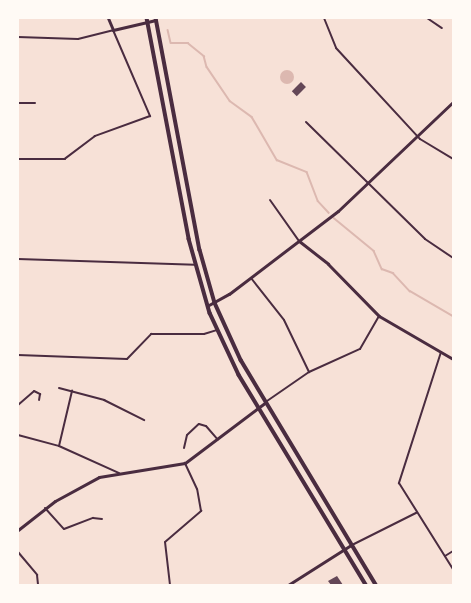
<!DOCTYPE html>
<html>
<head>
<meta charset="utf-8">
<style>
	body { margin:0 }
	#map { position:relative; width:471px; height:603px; overflow:hidden; background:#f7e1d7; font-family:"PT Serif",serif }
	div>[style] { position:absolute }
	.water>* { inset:0; background:#dcb8b0 }
	.round { border-radius:50% }
	.stream>* { height:1.5px; margin:-0.75px; padding:0 0.75px; transform-origin:0.75px; border-radius:0.75px; background:#dcb8b0 }
	.building>* { inset:0; background:#644757; transform-origin:0 0 }
	.minor>* { height:2px; margin:-1px; padding:0 1px; transform-origin:1px; border-radius:1px; background:#4a2c40 }
	.tertiary>* { height:3px; margin:-1.5px; padding:0 1.5px; transform-origin:1.5px; border-radius:1.5px; background:#4a2c40 }
	.primary>* { height:3.5px; margin:-1.75px; padding:0 1.75px; transform-origin:1.75px; border-radius:1.75px; background:#4a2c40 }
	span { translate:-50% -50%; white-space:nowrap; text-align:center; line-height:1.15; -webkit-text-stroke:3px #fffaf5; paint-order:stroke }
	.frame { position:absolute; inset:0; border:19px solid #fffaf5; pointer-events:none }
</style>
</head>
<body>
<div id="map">
	<div class="water">
		<i class="round" style="left:280px;top:70px;width:14px;height:14px"></i>
	</div>
	<div class="stream">
		<i style="left:168px;top:30px;width:13px;rotate:77deg"></i>
		<i style="left:171px;top:43px;width:17px"></i>
		<i style="left:188px;top:43px;width:21px;rotate:39deg"></i>
		<i style="left:204px;top:56px;width:11px;rotate:75deg"></i>
		<i style="left:207px;top:67px;width:41px;rotate:55.9deg"></i>
		<i style="left:230px;top:101px;width:27px;rotate:36deg"></i>
		<i style="left:252px;top:117px;width:50px;rotate:59.8deg"></i>
		<i style="left:277px;top:160px;width:32px;rotate:22deg"></i>
		<i style="left:307px;top:172px;width:31px;rotate:69deg"></i>
		<i style="left:318px;top:201px;width:16px;rotate:47deg"></i>
		<i style="left:334px;top:218px;width:52px;rotate:39.5deg"></i>
		<i style="left:374px;top:251px;width:20px;rotate:66deg"></i>
		<i style="left:382px;top:269px;width:12px;rotate:20deg"></i>
		<i style="left:393px;top:273px;width:25px;rotate:47deg"></i>
		<i style="left:410px;top:291px;width:50px;rotate:30.2deg"></i>
	</div>
	<div class="building">
		<i style="left:301px;top:82px;width:7px;height:13px;rotate:45deg"></i>
		<i style="clip-path:polygon(337px 576px,343px 585px,331px 585px,328px 581px)"></i>
	</div>
	<div class="minor">
		<i style="left:324px;top:18px;width:32px;rotate:68deg"></i>
		<i style="left:336px;top:48px;width:124px;rotate:47.3deg"></i>
		<i style="left:420px;top:139px;width:39px;rotate:31deg"></i>
		<i style="left:427px;top:18px;width:18px;rotate:34deg"></i>
		<i style="left:18px;top:37px;width:60px;rotate:1.9deg"></i>
		<i style="left:78px;top:39px;width:36px;rotate:-14deg"></i>
		<i style="left:113px;top:30px;width:94px;rotate:66.7deg"></i>
		<i style="left:150px;top:116px;width:59px;rotate:160deg"></i>
		<i style="left:95px;top:136px;width:38px;rotate:143deg"></i>
		<i style="left:65px;top:159px;width:47px;rotate:180deg"></i>
		<i style="left:18px;top:103px;width:17px"></i>
		<i style="left:306px;top:122px;width:167px;rotate:44.5deg"></i>
		<i style="left:425px;top:239px;width:34px;rotate:34deg"></i>
		<i style="left:270px;top:200px;width:50px;rotate:54.7deg"></i>
		<i style="left:18px;top:259px;width:177px;rotate:1.9deg"></i>
		<i style="left:251px;top:278px;width:53px;rotate:51.8deg"></i>
		<i style="left:284px;top:320px;width:58px;rotate:64.3deg"></i>
		<i style="left:441px;top:352px;width:138px;rotate:107.8deg"></i>
		<i style="left:399px;top:483px;width:102px;rotate:57.9deg"></i>
		<i style="left:18px;top:355px;width:109px;rotate:2.1deg"></i>
		<i style="left:127px;top:359px;width:35px;rotate:-46deg"></i>
		<i style="left:151px;top:334px;width:53px"></i>
		<i style="left:204px;top:334px;width:14px;rotate:-17deg"></i>
		<i style="left:59px;top:388px;width:47px;rotate:14.9deg"></i>
		<i style="left:104px;top:400px;width:45px;rotate:26.6deg"></i>
		<i style="left:267px;top:401px;width:51px;rotate:-34.6deg"></i>
		<i style="left:309px;top:372px;width:56px;rotate:-24.3deg"></i>
		<i style="left:360px;top:349px;width:38px;rotate:-60deg"></i>
		<i style="left:18px;top:405px;width:21px;rotate:-41deg"></i>
		<i style="left:34px;top:391px;width:7px;rotate:27deg"></i>
		<i style="left:40px;top:394px;width:6px;rotate:99deg"></i>
		<i style="left:18px;top:435px;width:42px;rotate:15deg"></i>
		<i style="left:59px;top:446px;width:66px;rotate:24.2deg"></i>
		<i style="left:59px;top:446px;width:57px;rotate:-76.7deg"></i>
		<i style="left:184px;top:448px;width:13px;rotate:-77deg"></i>
		<i style="left:187px;top:435px;width:16px;rotate:-43deg"></i>
		<i style="left:199px;top:424px;width:7px;rotate:16deg"></i>
		<i style="left:206px;top:426px;width:18px;rotate:49deg"></i>
		<i style="left:45px;top:508px;width:28px;rotate:48deg"></i>
		<i style="left:64px;top:529px;width:31px;rotate:-21deg"></i>
		<i style="left:93px;top:518px;width:9px;rotate:6deg"></i>
		<i style="left:352px;top:545px;width:72px;rotate:-26.6deg"></i>
		<i style="left:18px;top:552px;width:30px;rotate:50deg"></i>
		<i style="left:37px;top:575px;width:10px;rotate:84deg"></i>
		<i style="left:445px;top:556px;width:9px;rotate:-32deg"></i>
		<i style="left:170px;top:585px;width:43px;rotate:-96.6deg"></i>
		<i style="left:165px;top:542px;width:48px;rotate:-40.7deg"></i>
		<i style="left:201px;top:511px;width:22px;rotate:-100deg"></i>
		<i style="left:197px;top:489px;width:29px;rotate:-115deg"></i>
	</div>
	<div class="tertiary">
		<i style="left:108px;top:18px;width:13px;rotate:67deg"></i>
		<i style="left:113px;top:30px;width:44px;rotate:-13.1deg"></i>
		<i style="left:299px;top:241px;width:37px;rotate:38deg"></i>
		<i style="left:328px;top:264px;width:73px;rotate:45.6deg"></i>
		<i style="left:379px;top:316px;width:86px;rotate:30.2deg"></i>
		<i style="left:207px;top:306px;width:25px;rotate:-29deg"></i>
		<i style="left:229px;top:294px;width:137px;rotate:-37.3deg"></i>
		<i style="left:338px;top:211px;width:158px;rotate:-43.5deg"></i>
		<i style="left:18px;top:530px;width:47px;rotate:-38.1deg"></i>
		<i style="left:55px;top:501px;width:50px;rotate:-28.6deg"></i>
		<i style="left:99px;top:477px;width:87px;rotate:-9.2deg"></i>
		<i style="left:185px;top:463px;width:101px;rotate:-37deg"></i>
		<i style="left:288px;top:585px;width:75px;rotate:-32.4deg"></i>
	</div>
	<div class="primary">
		<i style="left:147px;top:18px;width:225px;rotate:79.2deg"></i>
		<i style="left:189px;top:239px;width:77px;rotate:74.2deg"></i>
		<i style="left:210px;top:313px;width:68px;rotate:64.9deg"></i>
		<i style="left:239px;top:375px;width:245px;rotate:58.8deg"></i>
		<i style="left:156px;top:18px;width:236px;rotate:79.3deg"></i>
		<i style="left:200px;top:250px;width:55px;rotate:74.2deg"></i>
		<i style="left:215px;top:303px;width:63px;rotate:65.5deg"></i>
		<i style="left:241px;top:360px;width:262px;rotate:59deg"></i>
	</div>
	<div class="frame"></div>
</div>
</body>
</html>
